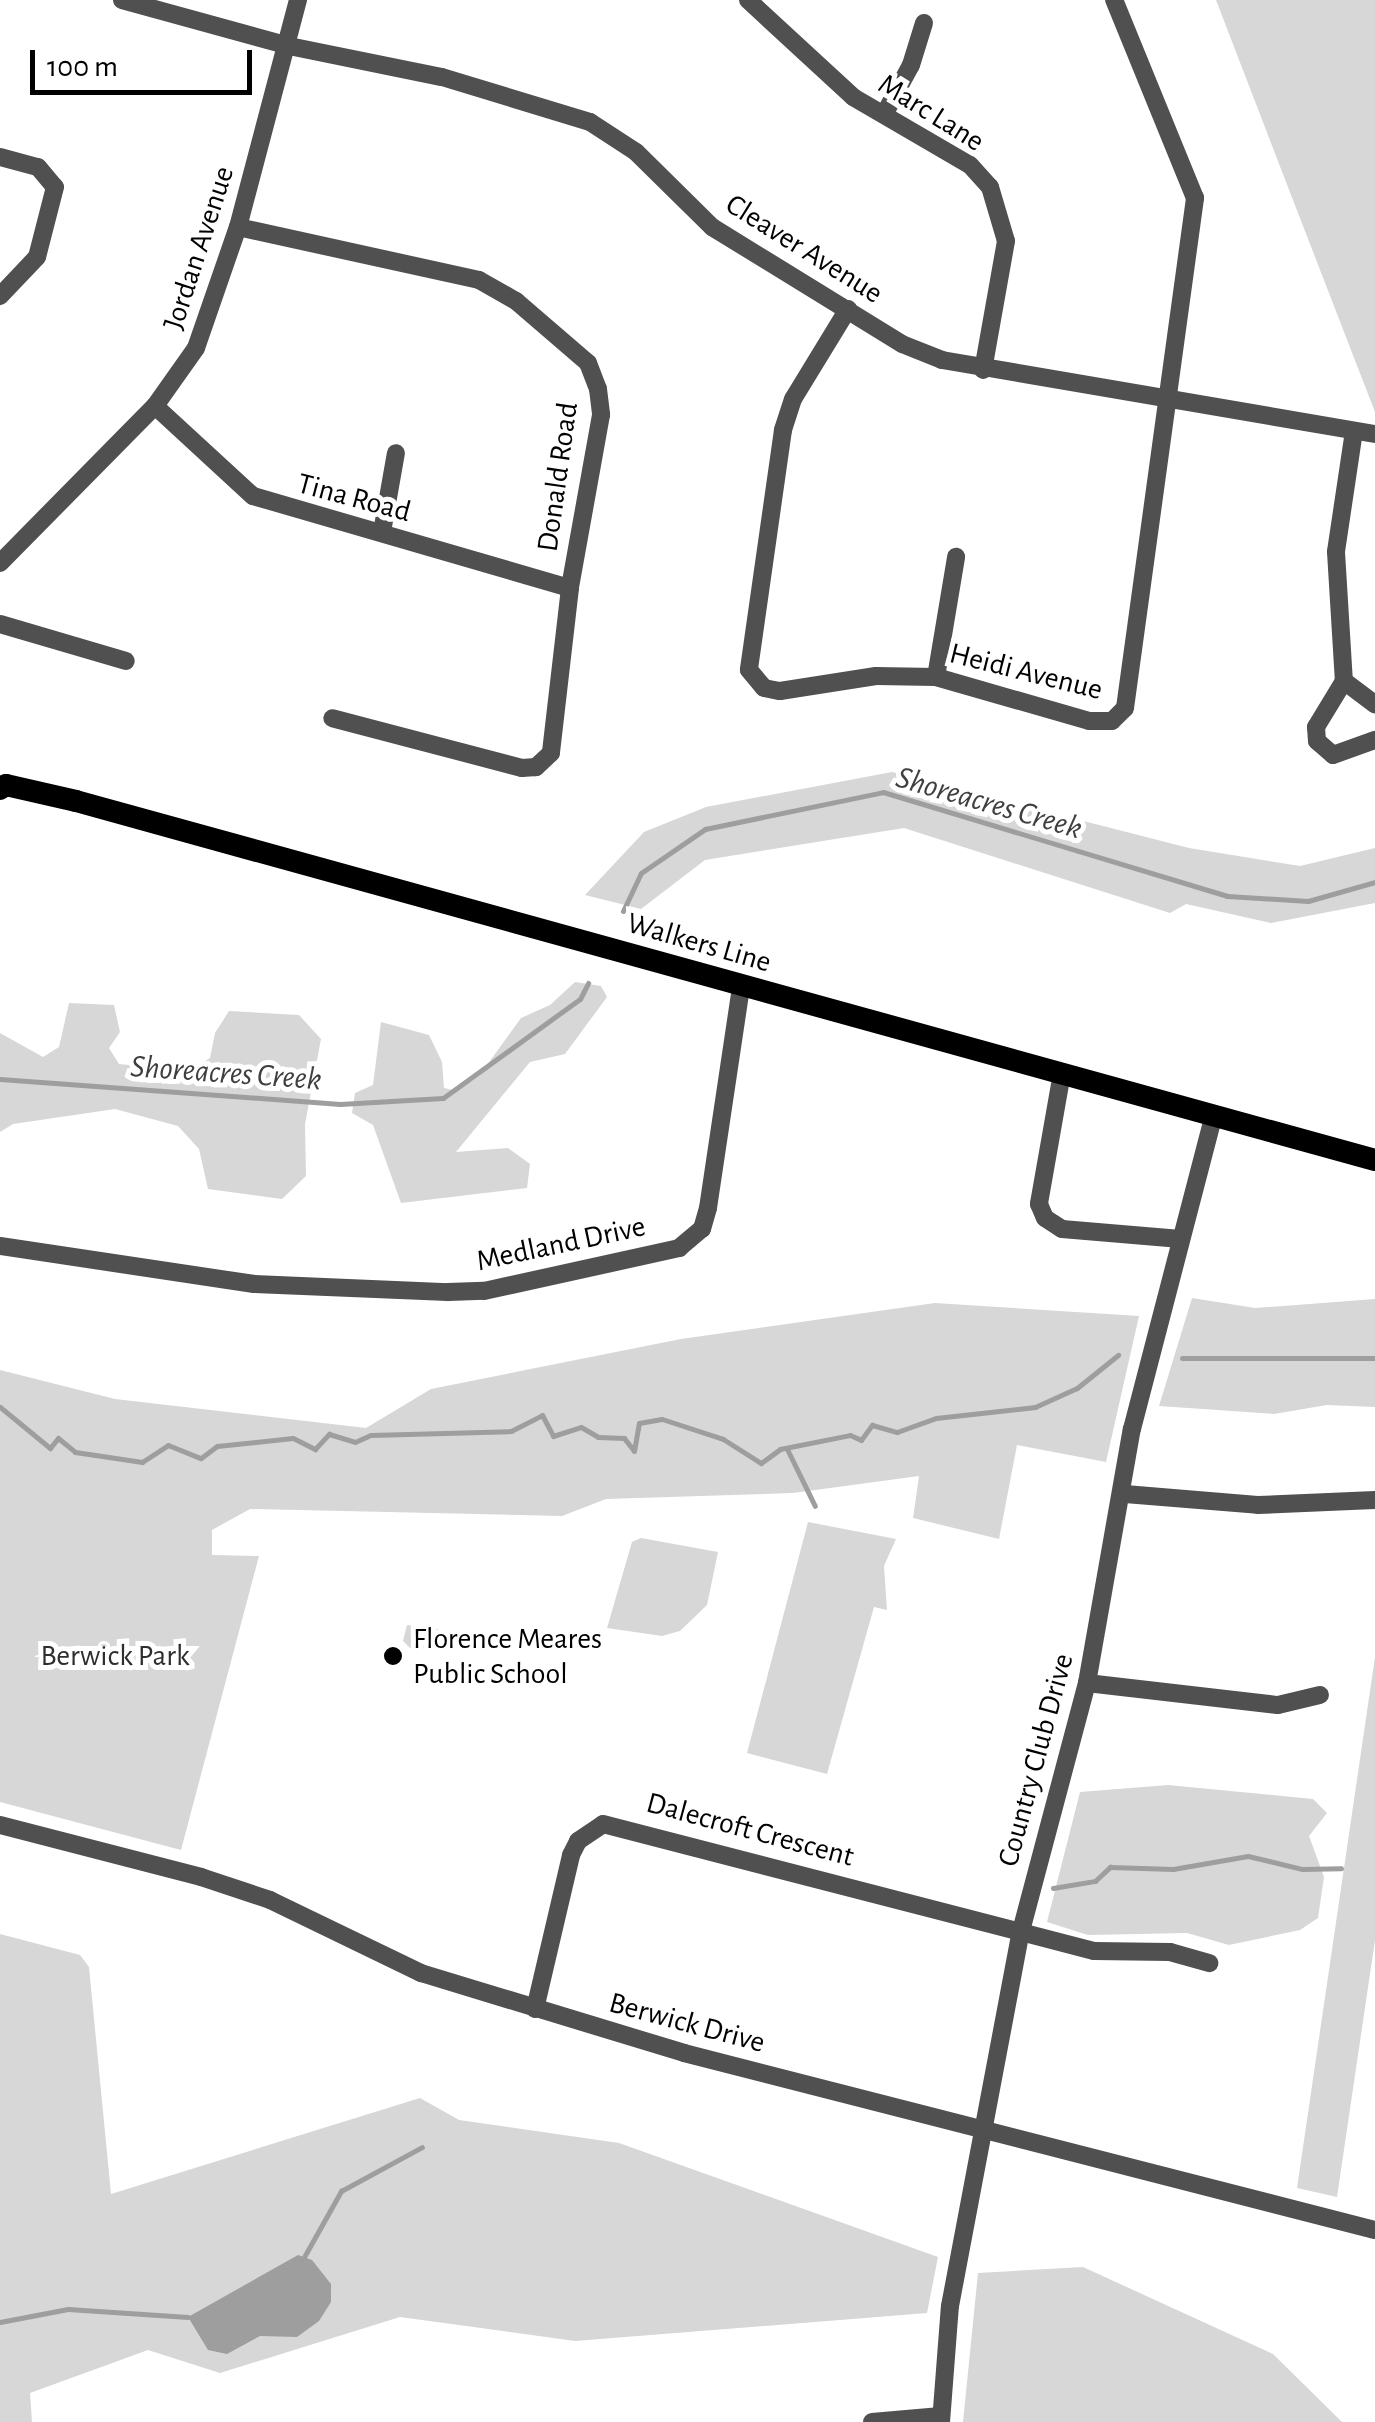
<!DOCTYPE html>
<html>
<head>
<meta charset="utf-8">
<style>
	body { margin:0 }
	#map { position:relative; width:1375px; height:2422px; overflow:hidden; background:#fff; font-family:"Alegreya Sans",sans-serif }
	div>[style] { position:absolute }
	.green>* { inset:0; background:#d7d7d7 }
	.water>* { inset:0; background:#9e9e9e }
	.stream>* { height:5px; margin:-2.5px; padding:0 2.5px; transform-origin:2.5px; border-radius:2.5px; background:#9e9e9e }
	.minor>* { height:18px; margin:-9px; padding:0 9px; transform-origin:9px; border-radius:9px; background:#505050 }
	.major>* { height:22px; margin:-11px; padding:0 11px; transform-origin:11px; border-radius:11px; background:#000 }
	.dots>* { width:28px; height:28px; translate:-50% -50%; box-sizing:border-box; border:5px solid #fff; border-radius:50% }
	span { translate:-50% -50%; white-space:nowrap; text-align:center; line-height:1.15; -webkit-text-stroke:10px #fff; paint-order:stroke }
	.street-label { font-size:30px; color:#000 }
	.poi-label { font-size:30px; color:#000 }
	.left { translate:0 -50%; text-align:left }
	.park-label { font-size:30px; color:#2e2e2e }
	.water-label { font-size:32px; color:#3f3f3f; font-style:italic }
	.scale { position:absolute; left:30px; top:50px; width:222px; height:45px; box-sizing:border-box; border:5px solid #000; border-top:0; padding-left:12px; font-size:30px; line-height:35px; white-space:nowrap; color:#000; -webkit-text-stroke:8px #fff; paint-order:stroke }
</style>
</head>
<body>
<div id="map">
	<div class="green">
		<i style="clip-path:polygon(1216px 0,1375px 0,1375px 412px,1281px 169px)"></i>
		<i style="clip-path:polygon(892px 772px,1189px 848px,1300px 866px,1375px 848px,1375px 903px,1271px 923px,1186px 904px,1170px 913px,904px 828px,705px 860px,641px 909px,585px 895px,644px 832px,706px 807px)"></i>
		<i style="clip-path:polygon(575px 982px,601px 986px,607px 997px,565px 1054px,530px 1062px,456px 1152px,508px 1148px,530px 1164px,527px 1188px,401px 1203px,373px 1125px,352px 1113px,355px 1093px,373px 1085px,381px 1022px,429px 1035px,442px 1062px,444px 1088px,457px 1091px,479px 1076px,521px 1018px,550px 1005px)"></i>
		<i style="clip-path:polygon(69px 1003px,114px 1005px,120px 1032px,109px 1048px,119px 1064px,190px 1071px,210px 1058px,215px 1033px,229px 1011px,299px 1015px,321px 1039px,305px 1124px,306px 1176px,282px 1199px,208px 1189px,199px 1149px,178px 1126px,115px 1109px,13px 1124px,0 1132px,0 1033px,43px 1057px,59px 1047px)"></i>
		<i style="clip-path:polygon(1192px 1298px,1255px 1308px,1375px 1299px,1375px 1407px,1327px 1405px,1274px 1414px,1159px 1406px)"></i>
		<i style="clip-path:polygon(935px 1303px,1139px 1316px,1106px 1462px,1017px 1445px,999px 1539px,913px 1518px,919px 1476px,793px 1493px,606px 1499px,562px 1516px,250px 1509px,212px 1530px,212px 1555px,259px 1556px,181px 1850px,0 1802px,0 1370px,115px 1399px,366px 1428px,431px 1389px,681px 1339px)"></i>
		<i style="clip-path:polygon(808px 1522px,896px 1539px,884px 1566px,887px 1610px,874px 1607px,827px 1774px,747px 1753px)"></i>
		<i style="clip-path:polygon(641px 1538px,718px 1552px,707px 1605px,680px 1631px,662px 1636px,607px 1628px,632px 1542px)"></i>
		<i style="clip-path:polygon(407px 1625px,444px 1630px,447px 1647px,412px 1650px,403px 1641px)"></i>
		<i style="clip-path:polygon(1375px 1657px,1375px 1940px,1337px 2197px,1297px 2188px)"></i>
		<i style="clip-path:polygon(1168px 1785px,1313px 1799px,1327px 1813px,1309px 1836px,1324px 1877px,1318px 1918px,1300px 1930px,1229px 1945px,1187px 1933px,1088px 1935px,1047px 1922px,1080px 1792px)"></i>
		<i style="clip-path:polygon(0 1934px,80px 1955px,89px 1967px,111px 2194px,420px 2098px,459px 2120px,619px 2143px,938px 2257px,927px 2313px,575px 2341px,400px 2317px,220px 2373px,148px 2350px,30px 2393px,32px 2422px,0 2422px)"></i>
		<i style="clip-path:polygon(1083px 2267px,1273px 2354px,1342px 2422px,963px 2422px,978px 2273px)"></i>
	</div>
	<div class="water">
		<i style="clip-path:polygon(298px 2255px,312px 2260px,331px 2284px,331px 2302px,319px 2321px,297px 2337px,260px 2336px,227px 2354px,208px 2350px,188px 2317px)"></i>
	</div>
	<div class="stream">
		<i style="left:623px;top:911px;width:42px;rotate:-64.7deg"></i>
		<i style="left:641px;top:873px;width:78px;rotate:-34.5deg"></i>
		<i style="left:705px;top:829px;width:182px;rotate:-11.7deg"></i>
		<i style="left:883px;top:792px;width:359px;rotate:16.8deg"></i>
		<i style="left:1227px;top:896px;width:81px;rotate:3.5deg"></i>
		<i style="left:1308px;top:901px;width:70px;rotate:-15.8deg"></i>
		<i style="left:0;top:1079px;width:341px;rotate:4.2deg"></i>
		<i style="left:340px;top:1104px;width:103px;rotate:-3.3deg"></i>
		<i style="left:443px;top:1098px;width:169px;rotate:-35.9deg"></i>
		<i style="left:580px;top:999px;width:18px;rotate:-63deg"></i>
		<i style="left:1182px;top:1358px;width:193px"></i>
		<i style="left:0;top:1407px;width:65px;rotate:39.4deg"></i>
		<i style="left:50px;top:1448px;width:13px;rotate:-51deg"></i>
		<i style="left:58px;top:1438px;width:22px;rotate:39deg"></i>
		<i style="left:75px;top:1452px;width:68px;rotate:8.5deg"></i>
		<i style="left:142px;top:1462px;width:31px;rotate:-33deg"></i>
		<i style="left:168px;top:1445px;width:35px;rotate:22deg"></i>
		<i style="left:201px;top:1458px;width:20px;rotate:-37deg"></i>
		<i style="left:217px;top:1446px;width:76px;rotate:-6deg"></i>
		<i style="left:293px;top:1438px;width:25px;rotate:27deg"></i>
		<i style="left:315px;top:1449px;width:21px;rotate:-47deg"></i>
		<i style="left:329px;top:1434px;width:27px;rotate:17deg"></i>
		<i style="left:355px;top:1442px;width:17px;rotate:-24deg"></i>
		<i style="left:371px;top:1435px;width:140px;rotate:-1.6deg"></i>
		<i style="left:511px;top:1431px;width:35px;rotate:-27deg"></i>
		<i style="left:542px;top:1415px;width:24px;rotate:62deg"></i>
		<i style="left:553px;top:1436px;width:29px;rotate:-18deg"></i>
		<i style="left:581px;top:1427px;width:20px;rotate:30deg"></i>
		<i style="left:598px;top:1437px;width:26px;rotate:2deg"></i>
		<i style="left:624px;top:1438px;width:16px;rotate:52deg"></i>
		<i style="left:634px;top:1451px;width:28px;rotate:-80deg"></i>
		<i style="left:639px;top:1423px;width:23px;rotate:-10deg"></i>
		<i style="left:662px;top:1419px;width:64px;rotate:18.2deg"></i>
		<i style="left:723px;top:1439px;width:45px;rotate:32.3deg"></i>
		<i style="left:761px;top:1463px;width:24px;rotate:-36deg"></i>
		<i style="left:780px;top:1449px;width:71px;rotate:-11.3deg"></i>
		<i style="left:850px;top:1435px;width:12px;rotate:24deg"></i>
		<i style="left:861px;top:1440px;width:19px;rotate:-54deg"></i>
		<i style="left:872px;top:1425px;width:26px;rotate:16deg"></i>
		<i style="left:897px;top:1432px;width:41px;rotate:-19.7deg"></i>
		<i style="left:936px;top:1418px;width:100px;rotate:-6.3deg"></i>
		<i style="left:1035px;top:1407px;width:46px;rotate:-24.3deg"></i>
		<i style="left:1077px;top:1388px;width:53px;rotate:-38.8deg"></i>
		<i style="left:788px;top:1451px;width:61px;rotate:63.9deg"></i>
		<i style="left:1053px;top:1888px;width:43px;rotate:-9.5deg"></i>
		<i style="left:1095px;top:1881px;width:21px;rotate:-43deg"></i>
		<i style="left:1110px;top:1867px;width:63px;rotate:1.8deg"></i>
		<i style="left:1173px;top:1869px;width:76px;rotate:-9.8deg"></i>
		<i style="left:1248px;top:1856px;width:56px;rotate:13.5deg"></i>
		<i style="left:1302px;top:1869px;width:39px;rotate:-1deg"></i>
		<i style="left:304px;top:2257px;width:76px;rotate:-60.7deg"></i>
		<i style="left:341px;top:2191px;width:92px;rotate:-28.5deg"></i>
		<i style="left:0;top:2322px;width:69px;rotate:-10.8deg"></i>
		<i style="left:68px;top:2309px;width:120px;rotate:3.8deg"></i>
	</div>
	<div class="minor">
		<i style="left:122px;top:0;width:173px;rotate:15.4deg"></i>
		<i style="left:289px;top:46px;width:156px;rotate:11.5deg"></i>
		<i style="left:442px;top:77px;width:155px;rotate:16.9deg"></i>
		<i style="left:590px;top:122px;width:55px;rotate:33.1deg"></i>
		<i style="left:636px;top:152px;width:107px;rotate:44.6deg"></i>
		<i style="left:712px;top:227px;width:223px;rotate:31.6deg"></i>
		<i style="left:902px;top:344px;width:43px;rotate:21.8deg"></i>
		<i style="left:942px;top:360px;width:439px;rotate:9.7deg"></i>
		<i style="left:748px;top:0;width:143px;rotate:42.7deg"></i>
		<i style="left:853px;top:97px;width:135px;rotate:30.2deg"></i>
		<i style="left:970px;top:165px;width:30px;rotate:48deg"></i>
		<i style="left:990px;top:187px;width:56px;rotate:73.5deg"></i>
		<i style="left:1006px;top:241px;width:131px;rotate:100.1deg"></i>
		<i style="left:886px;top:111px;width:52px;rotate:-61.5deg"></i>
		<i style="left:911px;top:65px;width:44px;rotate:-72.8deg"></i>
		<i style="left:0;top:157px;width:39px;rotate:15deg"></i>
		<i style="left:38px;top:167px;width:26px;rotate:50deg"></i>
		<i style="left:55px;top:187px;width:72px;rotate:104.4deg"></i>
		<i style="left:37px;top:257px;width:54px;rotate:133.5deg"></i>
		<i style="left:238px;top:227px;width:247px;rotate:12.4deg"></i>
		<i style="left:479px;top:280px;width:43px;rotate:29.6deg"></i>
		<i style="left:516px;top:301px;width:95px;rotate:40.7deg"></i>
		<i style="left:588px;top:363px;width:28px;rotate:69deg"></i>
		<i style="left:598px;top:389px;width:26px;rotate:83deg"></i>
		<i style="left:601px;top:415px;width:176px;rotate:100.2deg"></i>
		<i style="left:570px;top:588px;width:166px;rotate:96.6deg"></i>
		<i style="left:551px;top:753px;width:21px;rotate:137deg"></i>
		<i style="left:536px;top:767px;width:14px;rotate:176deg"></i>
		<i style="left:522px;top:768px;width:196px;rotate:-165.3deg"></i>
		<i style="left:848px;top:309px;width:105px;rotate:121.4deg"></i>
		<i style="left:793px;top:399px;width:33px;rotate:108deg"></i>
		<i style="left:783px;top:430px;width:242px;rotate:98.1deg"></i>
		<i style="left:749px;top:670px;width:23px;rotate:50deg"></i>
		<i style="left:764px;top:688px;width:16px;rotate:11deg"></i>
		<i style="left:780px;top:691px;width:97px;rotate:-8.9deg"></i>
		<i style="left:876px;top:676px;width:60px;rotate:1deg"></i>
		<i style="left:936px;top:677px;width:159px;rotate:16deg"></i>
		<i style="left:1089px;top:721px;width:23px"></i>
		<i style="left:1112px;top:721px;width:18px;rotate:-45deg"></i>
		<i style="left:1125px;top:708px;width:515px;rotate:-82.18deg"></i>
		<i style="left:1195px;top:198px;width:214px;rotate:-112.2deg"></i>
		<i style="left:155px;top:406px;width:133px;rotate:42.6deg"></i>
		<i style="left:253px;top:496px;width:330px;rotate:16.2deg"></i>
		<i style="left:1354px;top:431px;width:122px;rotate:98.5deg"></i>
		<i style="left:1336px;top:552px;width:129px;rotate:86.5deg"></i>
		<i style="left:1344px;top:681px;width:54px;rotate:121.3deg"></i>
		<i style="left:1316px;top:727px;width:14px;rotate:86deg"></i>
		<i style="left:1317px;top:741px;width:21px;rotate:41deg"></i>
		<i style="left:1333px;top:755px;width:45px;rotate:-19.7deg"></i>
		<i style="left:382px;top:532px;width:80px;rotate:-80deg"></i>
		<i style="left:0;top:563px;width:221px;rotate:-45.4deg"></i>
		<i style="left:155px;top:406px;width:71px;rotate:-54.7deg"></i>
		<i style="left:196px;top:348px;width:128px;rotate:-70.9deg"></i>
		<i style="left:238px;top:227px;width:235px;rotate:-75.2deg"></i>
		<i style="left:0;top:624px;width:131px;rotate:16.4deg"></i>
		<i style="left:936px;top:677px;width:122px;rotate:-80.5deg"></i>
		<i style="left:1344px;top:681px;width:39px;rotate:37deg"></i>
		<i style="left:1062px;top:1073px;width:133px;rotate:100deg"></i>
		<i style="left:1039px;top:1204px;width:15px;rotate:67deg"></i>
		<i style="left:1045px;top:1218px;width:20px;rotate:33deg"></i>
		<i style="left:1062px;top:1229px;width:119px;rotate:4.8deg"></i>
		<i style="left:0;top:1246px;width:257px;rotate:8.5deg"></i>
		<i style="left:254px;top:1284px;width:194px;rotate:2.4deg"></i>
		<i style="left:448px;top:1292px;width:36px;rotate:-2deg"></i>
		<i style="left:484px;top:1291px;width:200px;rotate:-12.4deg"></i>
		<i style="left:679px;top:1248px;width:30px;rotate:-40deg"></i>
		<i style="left:702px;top:1229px;width:22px;rotate:-74deg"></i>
		<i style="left:708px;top:1208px;width:224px;rotate:-81.5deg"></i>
		<i style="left:1125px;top:1494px;width:133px;rotate:4.7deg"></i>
		<i style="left:1258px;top:1505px;width:117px;rotate:-2.4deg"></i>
		<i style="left:1087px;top:1683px;width:192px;rotate:6.6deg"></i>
		<i style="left:1278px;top:1705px;width:43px;rotate:-13.4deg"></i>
		<i style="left:0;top:1825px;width:208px;rotate:14.5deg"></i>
		<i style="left:201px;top:1877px;width:73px;rotate:18.4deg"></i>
		<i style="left:270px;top:1900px;width:168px;rotate:25.8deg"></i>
		<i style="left:421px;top:1973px;width:275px;rotate:16.9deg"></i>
		<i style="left:684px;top:2053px;width:713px;rotate:14.37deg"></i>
		<i style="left:535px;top:2009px;width:158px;rotate:-76.8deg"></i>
		<i style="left:571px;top:1855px;width:16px;rotate:-63deg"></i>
		<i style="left:578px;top:1841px;width:30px;rotate:-34deg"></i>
		<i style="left:603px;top:1824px;width:507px;rotate:14.5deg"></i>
		<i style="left:1094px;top:1951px;width:76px;rotate:0.8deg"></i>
		<i style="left:1170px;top:1952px;width:41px;rotate:15.8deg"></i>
		<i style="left:872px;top:2422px;width:69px;rotate:-5deg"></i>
		<i style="left:941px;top:2422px;width:116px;rotate:-85.6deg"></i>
		<i style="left:950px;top:2306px;width:382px;rotate:-79.3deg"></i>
		<i style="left:1021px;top:1931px;width:257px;rotate:-75.1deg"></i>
		<i style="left:1087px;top:1683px;width:258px;rotate:-80deg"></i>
		<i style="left:1132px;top:1429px;width:322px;rotate:-75.4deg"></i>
	</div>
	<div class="major">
		<i style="left:0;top:789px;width:7px;rotate:-34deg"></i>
		<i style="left:6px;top:785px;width:72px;rotate:12.9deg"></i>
		<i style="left:76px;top:801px;width:1348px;rotate:15.45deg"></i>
	</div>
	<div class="dots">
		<i style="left:393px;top:1656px;background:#000"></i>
	</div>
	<div class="street-label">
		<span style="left:931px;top:113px;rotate:32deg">Marc Lane</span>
		<span style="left:199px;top:248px;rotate:-72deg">Jordan Avenue</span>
		<span style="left:804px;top:249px;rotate:32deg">Cleaver Avenue</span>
		<span style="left:558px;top:477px;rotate:-82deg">Donald Road</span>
		<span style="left:354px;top:498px;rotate:15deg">Tina Road</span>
		<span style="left:1026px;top:672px;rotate:14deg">Heidi Avenue</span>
		<span style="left:699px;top:943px;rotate:16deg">Walkers Line</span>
		<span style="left:561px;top:1244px;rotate:-12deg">Medland Drive</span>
		<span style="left:1036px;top:1760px;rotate:-75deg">Country Club Drive</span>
		<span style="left:750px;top:1830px;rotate:15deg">Dalecroft Crescent</span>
		<span style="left:687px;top:2023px;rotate:15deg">Berwick Drive</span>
	</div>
	<div class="poi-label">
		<span class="left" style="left:413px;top:1656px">Florence Meares<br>Public School</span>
	</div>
	<div class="park-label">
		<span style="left:115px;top:1656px">Berwick Park</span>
	</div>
	<div class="water-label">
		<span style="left:989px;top:803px;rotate:16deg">Shoreacres Creek</span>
		<span style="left:226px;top:1073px;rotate:4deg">Shoreacres Creek</span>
	</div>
	<div class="scale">100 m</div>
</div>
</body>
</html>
